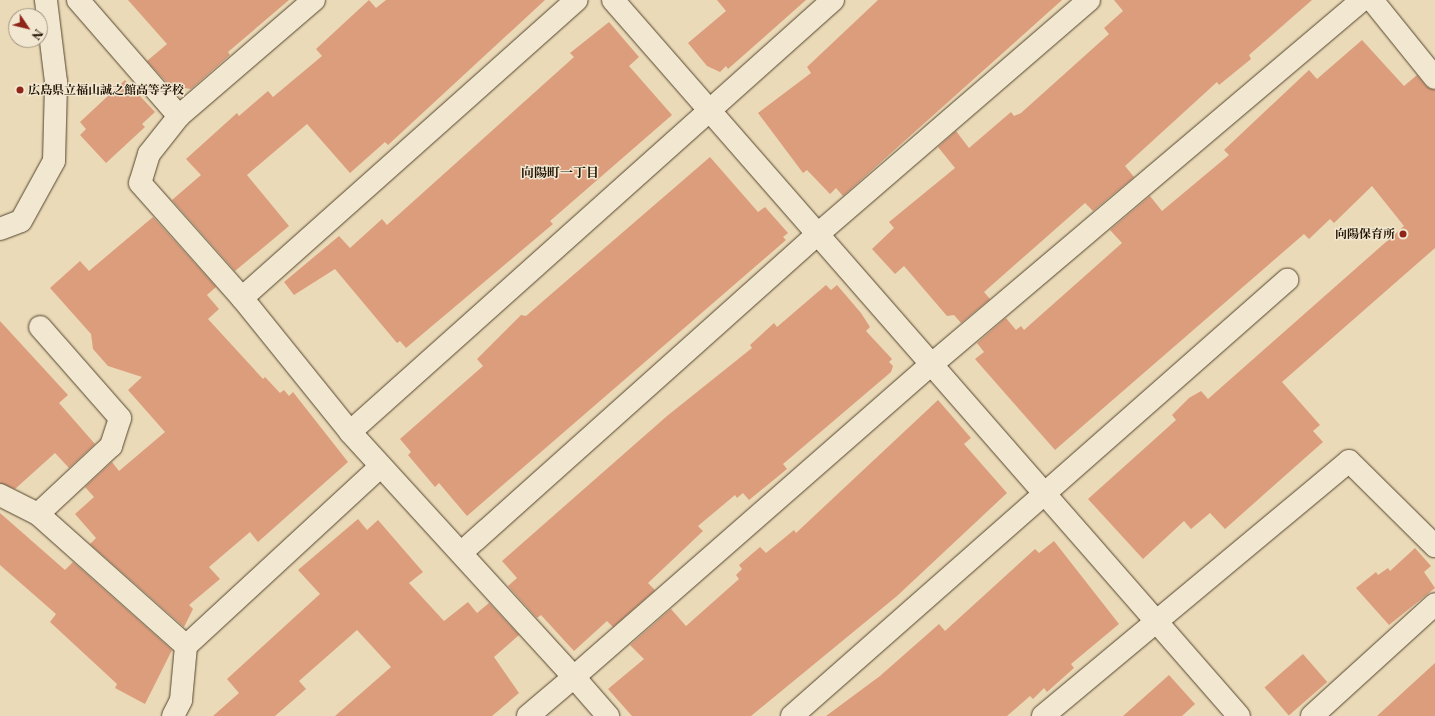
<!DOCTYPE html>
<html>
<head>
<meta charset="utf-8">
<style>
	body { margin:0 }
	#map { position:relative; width:1435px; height:716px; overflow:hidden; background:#ebdab7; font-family:"Libre Caslon Text","Noto Serif JP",serif }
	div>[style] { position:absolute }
	.building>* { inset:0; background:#dc9d7d; transform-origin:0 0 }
	.roads { filter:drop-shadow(0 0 1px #53452f) drop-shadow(0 0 1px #53452f) }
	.minor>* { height:22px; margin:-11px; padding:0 11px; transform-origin:11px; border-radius:11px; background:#f2e7d0 }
	.dots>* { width:11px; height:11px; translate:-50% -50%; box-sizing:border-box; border:2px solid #f2e7d0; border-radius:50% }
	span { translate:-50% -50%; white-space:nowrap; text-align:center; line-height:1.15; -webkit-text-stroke:3px #f2e7d0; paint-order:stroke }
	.poi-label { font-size:12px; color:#201302; font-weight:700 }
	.left { translate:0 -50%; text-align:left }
	.right { translate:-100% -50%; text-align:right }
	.neighbourhood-label { font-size:13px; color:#201302; font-weight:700 }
	.north { position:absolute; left:8px; top:8px; width:40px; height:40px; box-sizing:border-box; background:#f2e7d0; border:1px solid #9e927e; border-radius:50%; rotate:125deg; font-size:11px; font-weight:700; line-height:16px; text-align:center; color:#201302 }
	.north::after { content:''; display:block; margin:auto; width:14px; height:18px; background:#8f2418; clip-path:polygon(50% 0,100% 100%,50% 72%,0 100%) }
</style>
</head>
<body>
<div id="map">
	<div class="building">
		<i style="clip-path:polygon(128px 0,289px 0,228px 52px,230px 55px,191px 89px,170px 86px,147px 61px,167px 44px)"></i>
		<i style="clip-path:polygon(369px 0,376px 8px,386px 0,545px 0,388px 145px,385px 142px,350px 173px,307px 124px,247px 175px,289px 226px,235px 271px,172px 200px,201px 175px,186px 159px,237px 113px,239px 116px,268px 91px,273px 97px,322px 56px,316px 49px)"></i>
		<i style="clip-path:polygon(717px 0,806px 0,728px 69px,726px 66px,720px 72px,707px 66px,688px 43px,726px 11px)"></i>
		<i style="clip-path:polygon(878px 0,1062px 0,843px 196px,836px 188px,830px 194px,807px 170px,803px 173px,758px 113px,811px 73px,807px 67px)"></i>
		<i style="clip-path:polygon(1114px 0,1312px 0,1249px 55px,1251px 59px,1219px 85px,1217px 82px,1125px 166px,1134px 177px,1093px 211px,1085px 203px,984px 292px,990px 299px,961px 323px,954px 315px,947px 316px,904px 266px,895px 274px,872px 249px,894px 228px,889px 222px,955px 168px,938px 147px,956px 131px,969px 148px,1011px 112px,1014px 116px,1021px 113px,1109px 34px,1104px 28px,1123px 11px)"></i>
		<i style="clip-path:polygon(609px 22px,639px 57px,629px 66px,672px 115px,550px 221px,553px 224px,406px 348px,400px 341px,397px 343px,335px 269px,294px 295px,284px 282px,339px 236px,350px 248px,382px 219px,387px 225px,574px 57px,570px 53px)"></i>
		<i style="clip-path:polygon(1362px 40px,1404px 86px,1417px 75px,1426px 86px,1435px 90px,1435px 248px,1282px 382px,1320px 425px,1313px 431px,1323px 442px,1225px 529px,1210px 513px,1191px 529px,1184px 521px,1143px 559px,1088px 499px,1176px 420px,1172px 415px,1189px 398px,1201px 391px,1208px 399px,1404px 226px,1372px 186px,1334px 223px,1330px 219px,1309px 239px,1304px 234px,1055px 450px,975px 359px,984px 352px,977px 343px,1006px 318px,1016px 330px,1021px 326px,1024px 330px,1122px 243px,1110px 230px,1150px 196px,1162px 211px,1229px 155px,1224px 150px,1309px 70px,1317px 79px)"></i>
		<i style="clip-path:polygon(125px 80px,155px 112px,142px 124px,145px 127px,106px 163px,80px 135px,86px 129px,80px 122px)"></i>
		<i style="clip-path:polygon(710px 157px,758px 212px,765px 207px,788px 233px,783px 237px,786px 240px,467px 516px,439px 483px,435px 487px,408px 455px,411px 452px,400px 439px,483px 366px,477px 359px,521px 315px,526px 316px,542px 302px)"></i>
		<i style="clip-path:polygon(153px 217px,216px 287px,207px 295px,219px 309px,208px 319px,263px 379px,265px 377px,280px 393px,284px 390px,289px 396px,293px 392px,348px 462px,258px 542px,250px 532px,209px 567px,220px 579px,189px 605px,193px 609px,184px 627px,90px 544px,96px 538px,75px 514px,94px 497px,85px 487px,112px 462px,119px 471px,165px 432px,128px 390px,142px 377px,108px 366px,93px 349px,91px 334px,50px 288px,80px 261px,89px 271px)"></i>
		<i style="clip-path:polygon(826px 285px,831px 290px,837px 285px,861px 313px,870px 327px,866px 331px,892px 359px,889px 362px,893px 366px,891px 372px,783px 464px,787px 469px,749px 500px,743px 493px,737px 498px,735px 495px,698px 526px,703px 531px,648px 583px,655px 590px,613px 627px,607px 621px,574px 651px,541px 615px,537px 618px,508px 586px,517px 578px,502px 561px,667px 416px,752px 348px,750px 345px,774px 323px,777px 327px)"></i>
		<i style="clip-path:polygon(0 321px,68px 395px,59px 403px,95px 444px,69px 468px,55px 453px,15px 489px,0 483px)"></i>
		<i style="clip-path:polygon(938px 400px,971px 438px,964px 444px,1007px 493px,897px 596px,751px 716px,632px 716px,608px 689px,644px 659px,630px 645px,671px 609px,686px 626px,739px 579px,736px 575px,742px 569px,739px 565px,760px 547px,766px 553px,794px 530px,796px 533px)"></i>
		<i style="clip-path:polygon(0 513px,65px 570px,73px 562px,172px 650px,145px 704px,115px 688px,117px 684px,50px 622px,56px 614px,0 565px)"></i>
		<i style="clip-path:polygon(358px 519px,367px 530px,378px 520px,423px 572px,409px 583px,444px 621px,468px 602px,477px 613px,489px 603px,519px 635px,494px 657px,519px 693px,492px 716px,335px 716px,391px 667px,357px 630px,299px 681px,306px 689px,275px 716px,213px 716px,239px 693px,227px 679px,320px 594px,298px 570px)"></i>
		<i style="clip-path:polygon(1054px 541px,1119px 624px,1071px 664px,1074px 668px,1047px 692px,1044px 688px,1033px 699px,1030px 696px,1007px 716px,826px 716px,880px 676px,939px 624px,945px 631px,1035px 549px,1039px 553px)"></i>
		<i style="clip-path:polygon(1415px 548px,1431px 566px,1424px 572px,1435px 588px,1389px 625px,1356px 588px,1376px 572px,1378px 575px,1388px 568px,1390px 571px)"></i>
		<i style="left:1303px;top:654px;width:37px;height:51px;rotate:49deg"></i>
		<i style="clip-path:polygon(1435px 663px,1435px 716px,1377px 716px)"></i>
		<i style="clip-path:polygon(1169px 675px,1195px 704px,1182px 716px,1123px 716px)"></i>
	</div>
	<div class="roads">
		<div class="minor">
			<i style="left:78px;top:0;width:154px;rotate:49deg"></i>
			<i style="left:179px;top:116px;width:48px;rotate:128.3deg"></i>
			<i style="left:149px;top:154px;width:30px;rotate:107deg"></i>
			<i style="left:140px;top:183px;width:154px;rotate:48.4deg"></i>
			<i style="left:242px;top:298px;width:172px;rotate:51.1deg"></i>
			<i style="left:350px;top:432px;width:332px;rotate:47.6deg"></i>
			<i style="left:574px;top:677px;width:474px;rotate:-41.2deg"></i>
			<i style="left:931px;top:365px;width:565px;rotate:-40.26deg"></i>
			<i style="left:613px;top:0;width:951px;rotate:48.84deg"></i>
			<i style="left:1372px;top:0;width:100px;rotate:51.1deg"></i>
			<i style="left:179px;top:116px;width:178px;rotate:-40.7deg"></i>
			<i style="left:0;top:229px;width:22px;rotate:-21deg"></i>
			<i style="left:21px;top:221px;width:68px;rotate:-61.2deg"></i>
			<i style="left:54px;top:161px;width:79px;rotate:-88.5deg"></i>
			<i style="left:56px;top:82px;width:83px;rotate:-97deg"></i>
			<i style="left:242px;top:298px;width:448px;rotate:-41.7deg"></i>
			<i style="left:350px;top:432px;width:648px;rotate:-41.81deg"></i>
			<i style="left:0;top:495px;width:42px;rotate:26.6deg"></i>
			<i style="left:38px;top:514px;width:198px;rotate:41.7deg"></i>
			<i style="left:186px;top:646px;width:265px;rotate:-42.7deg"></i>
			<i style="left:38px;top:514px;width:100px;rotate:-43deg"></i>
			<i style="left:111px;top:446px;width:29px;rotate:-72deg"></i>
			<i style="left:120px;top:418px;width:121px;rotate:-131.3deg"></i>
			<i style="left:462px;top:552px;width:477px;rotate:-41.8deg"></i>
			<i style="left:818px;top:234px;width:358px;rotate:-40.8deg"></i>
			<i style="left:173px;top:716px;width:18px;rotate:-63deg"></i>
			<i style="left:181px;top:700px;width:54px;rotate:-84.7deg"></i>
			<i style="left:528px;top:716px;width:60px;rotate:-40.3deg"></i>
			<i style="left:574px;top:677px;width:52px;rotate:48.9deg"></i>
			<i style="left:792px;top:716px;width:660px;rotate:-41.37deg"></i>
			<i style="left:1043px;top:716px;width:398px;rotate:-39.8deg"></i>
			<i style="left:1349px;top:461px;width:121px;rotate:44.7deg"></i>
			<i style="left:1312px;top:716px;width:166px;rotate:-42.3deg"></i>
		</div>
	</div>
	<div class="dots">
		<i style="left:20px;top:90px;background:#8f2418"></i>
		<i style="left:1403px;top:234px;background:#8f2418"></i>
	</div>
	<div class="poi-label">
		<span class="left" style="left:28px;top:90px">広島県立福山誠之館高等学校</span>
		<span class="right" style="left:1395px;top:234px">向陽保育所</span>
	</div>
	<div class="neighbourhood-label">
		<span style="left:560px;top:172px">向陽町一丁目</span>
	</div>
	<div class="north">N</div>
</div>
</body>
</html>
